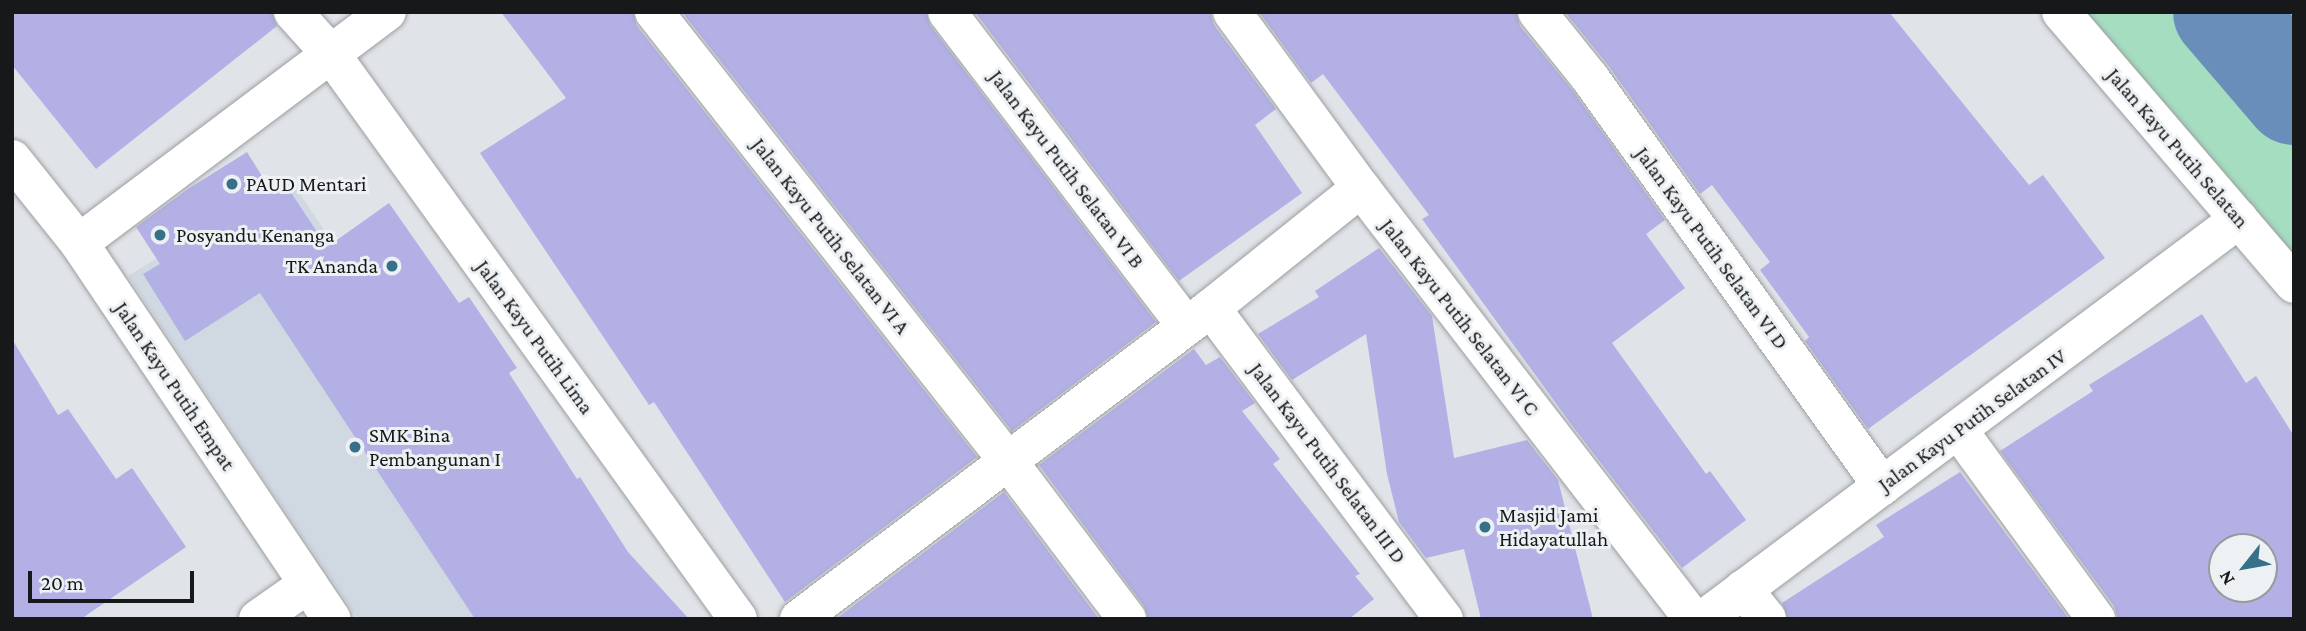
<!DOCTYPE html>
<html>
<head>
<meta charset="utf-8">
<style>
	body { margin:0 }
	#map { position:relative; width:2306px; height:631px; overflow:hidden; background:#e0e3e7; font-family:"Crimson Pro",serif }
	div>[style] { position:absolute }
	.built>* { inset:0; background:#d0d9e2 }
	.green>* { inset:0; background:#a4ddc0 }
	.river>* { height:100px; margin:-50px; padding:0 50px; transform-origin:50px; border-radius:50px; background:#6a8eba }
	.building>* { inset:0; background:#b3b0e6 }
	.roads { filter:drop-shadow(0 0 2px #9c9fa2) drop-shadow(0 0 2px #9c9fa2) }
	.minor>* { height:38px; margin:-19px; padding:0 19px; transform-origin:19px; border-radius:19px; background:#fff }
	.dots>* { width:19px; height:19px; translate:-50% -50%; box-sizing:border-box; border:4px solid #edf1f4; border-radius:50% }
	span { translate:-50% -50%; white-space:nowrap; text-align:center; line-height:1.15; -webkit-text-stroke:6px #edf1f4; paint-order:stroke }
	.street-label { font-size:21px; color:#171819 }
	.poi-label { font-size:21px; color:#171819 }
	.left { translate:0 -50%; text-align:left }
	.right { translate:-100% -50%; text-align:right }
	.frame { position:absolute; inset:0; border:14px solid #171819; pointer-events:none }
	.north { position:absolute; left:2208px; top:533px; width:70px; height:70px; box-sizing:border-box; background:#edf1f4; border:2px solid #979a9c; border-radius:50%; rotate:239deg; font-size:19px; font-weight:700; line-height:28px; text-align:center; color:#171819 }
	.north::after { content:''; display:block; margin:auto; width:24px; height:32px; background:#367189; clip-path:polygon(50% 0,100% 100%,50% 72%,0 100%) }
	.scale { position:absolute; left:28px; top:571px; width:166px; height:32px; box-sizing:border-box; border:4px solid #171819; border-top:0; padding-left:9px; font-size:21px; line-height:24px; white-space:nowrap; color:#171819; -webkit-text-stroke:5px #edf1f4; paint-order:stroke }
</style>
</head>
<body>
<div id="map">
	<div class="built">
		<i style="clip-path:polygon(289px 177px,581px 619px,358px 619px,128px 276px)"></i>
	</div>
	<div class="green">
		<i style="clip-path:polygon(2060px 12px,2294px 12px,2294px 288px)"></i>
	</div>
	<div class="river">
		<i style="left:2223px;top:12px;width:109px;rotate:49.5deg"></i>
	</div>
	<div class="building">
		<i style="clip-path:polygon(12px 12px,272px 12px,277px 26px,96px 169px,12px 65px)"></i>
		<i style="clip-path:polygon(501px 12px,633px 12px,637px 26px,977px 457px,785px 602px,654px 402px,649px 405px,480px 153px,566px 98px)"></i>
		<i style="clip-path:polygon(682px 12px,926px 12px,930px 25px,1156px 322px,1012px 431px)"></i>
		<i style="clip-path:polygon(975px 12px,1210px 12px,1214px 25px,1276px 109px,1255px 125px,1302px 193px,1179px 281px)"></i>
		<i style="clip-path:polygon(1259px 12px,1516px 12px,1520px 26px,1573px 91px,1665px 220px,1646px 234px,1685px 288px,1612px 343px,1706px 474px,1710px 471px,1746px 520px,1682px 568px,1574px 428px,1422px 219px,1429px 215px,1323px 74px,1311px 83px)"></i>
		<i style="clip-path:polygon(1565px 12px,1889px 12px,2029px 185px,2043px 175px,2105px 258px,1868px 429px,1805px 341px,1809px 337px,1760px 270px,1770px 262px,1712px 185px,1700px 194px,1608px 65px)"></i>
		<i style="clip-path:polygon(247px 152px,273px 194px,286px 185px,327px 247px,389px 203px,459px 303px,469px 297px,517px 368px,509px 373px,577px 479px,580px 477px,628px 552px,689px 619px,475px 619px,260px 293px,185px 341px,143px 274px,160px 264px,136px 227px,188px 189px)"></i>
		<i style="clip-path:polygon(1379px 248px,1432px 316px,1454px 458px,1527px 440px,1558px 480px,1593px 619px,1481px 619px,1464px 549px,1426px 558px,1399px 522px,1387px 474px,1366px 334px,1292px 380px,1258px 334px,1319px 297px,1315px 291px)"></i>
		<i style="clip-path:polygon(evenodd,2202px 314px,2246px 383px,2256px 376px,2294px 436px,2294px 619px,2118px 619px,2114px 606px,2000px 451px,2093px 391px,2089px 385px,2202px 314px,2222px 547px,2264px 547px,2264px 589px,2222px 589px,2222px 547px)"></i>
		<i style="clip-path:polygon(12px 339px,58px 415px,68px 409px,116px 479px,132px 468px,186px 547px,81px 619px,12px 619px)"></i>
		<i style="clip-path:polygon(1194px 349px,1206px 365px,1220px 357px,1255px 403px,1242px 411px,1280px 459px,1273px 464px,1360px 574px,1355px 576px,1374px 599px,1349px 619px,1148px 619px,1144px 606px,1039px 465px)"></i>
		<i style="clip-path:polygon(1960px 472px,2069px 619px,1788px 619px,1782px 603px,1884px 537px,1876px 525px)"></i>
		<i style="clip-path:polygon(1004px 492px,1099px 619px,836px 619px)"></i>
	</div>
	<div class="roads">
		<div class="minor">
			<i style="left:293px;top:12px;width:57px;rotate:47.9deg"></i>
			<i style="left:331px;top:54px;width:696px;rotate:54.23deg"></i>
			<i style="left:654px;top:12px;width:572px;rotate:51.75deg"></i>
			<i style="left:1008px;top:461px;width:198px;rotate:53deg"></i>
			<i style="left:947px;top:12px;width:395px;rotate:52.7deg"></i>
			<i style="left:1232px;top:12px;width:218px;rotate:53.8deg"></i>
			<i style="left:1361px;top:188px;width:544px;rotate:52.39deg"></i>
			<i style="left:1537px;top:12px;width:85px;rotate:51.2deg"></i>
			<i style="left:1590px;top:78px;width:502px;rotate:54.41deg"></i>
			<i style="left:2061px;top:12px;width:358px;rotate:49.4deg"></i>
			<i style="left:12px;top:159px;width:107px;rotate:51.4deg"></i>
			<i style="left:79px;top:243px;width:453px;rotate:56.1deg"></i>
			<i style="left:79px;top:243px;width:385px;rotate:-36.9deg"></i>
			<i style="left:1211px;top:308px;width:389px;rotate:53.2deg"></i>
			<i style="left:1959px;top:431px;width:233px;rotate:53.9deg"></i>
			<i style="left:1743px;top:589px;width:38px;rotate:51deg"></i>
			<i style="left:258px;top:619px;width:61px;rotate:-35deg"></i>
			<i style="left:799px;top:619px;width:516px;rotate:-37.05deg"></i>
			<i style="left:1211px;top:308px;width:192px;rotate:-38.7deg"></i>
			<i style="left:1704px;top:619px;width:668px;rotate:-36.78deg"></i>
		</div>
	</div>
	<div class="dots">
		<i style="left:232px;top:184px;background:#367189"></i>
		<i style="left:160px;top:235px;background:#367189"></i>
		<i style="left:392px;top:266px;background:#367189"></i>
		<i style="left:355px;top:447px;background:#367189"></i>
		<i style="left:1485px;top:527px;background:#367189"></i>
	</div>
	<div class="street-label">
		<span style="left:2178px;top:148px;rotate:49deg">Jalan Kayu Putih Selatan</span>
		<span style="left:1067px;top:169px;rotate:53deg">Jalan Kayu Putih Selatan VI B</span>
		<span style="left:831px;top:236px;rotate:52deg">Jalan Kayu Putih Selatan VI A</span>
		<span style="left:1712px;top:248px;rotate:54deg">Jalan Kayu Putih Selatan VI D</span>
		<span style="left:1460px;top:317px;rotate:52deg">Jalan Kayu Putih Selatan VI C</span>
		<span style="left:535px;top:337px;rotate:54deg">Jalan Kayu Putih Lima</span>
		<span style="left:175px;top:386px;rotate:56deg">Jalan Kayu Putih Empat</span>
		<span style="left:1972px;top:420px;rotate:-36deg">Jalan Kayu Putih Selatan IV</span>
		<span style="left:1328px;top:463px;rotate:53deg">Jalan Kayu Putih Selatan III D</span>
	</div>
	<div class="poi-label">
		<span class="left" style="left:246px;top:184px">PAUD Mentari</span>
		<span class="left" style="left:176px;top:235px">Posyandu Kenanga</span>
		<span class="right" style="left:378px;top:266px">TK Ananda</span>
		<span class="left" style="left:369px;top:447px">SMK Bina<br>Pembangunan I</span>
		<span class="left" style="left:1499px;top:527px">Masjid Jami<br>Hidayatullah</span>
	</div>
	<div class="frame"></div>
	<div class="north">N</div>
	<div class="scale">20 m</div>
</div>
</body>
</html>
